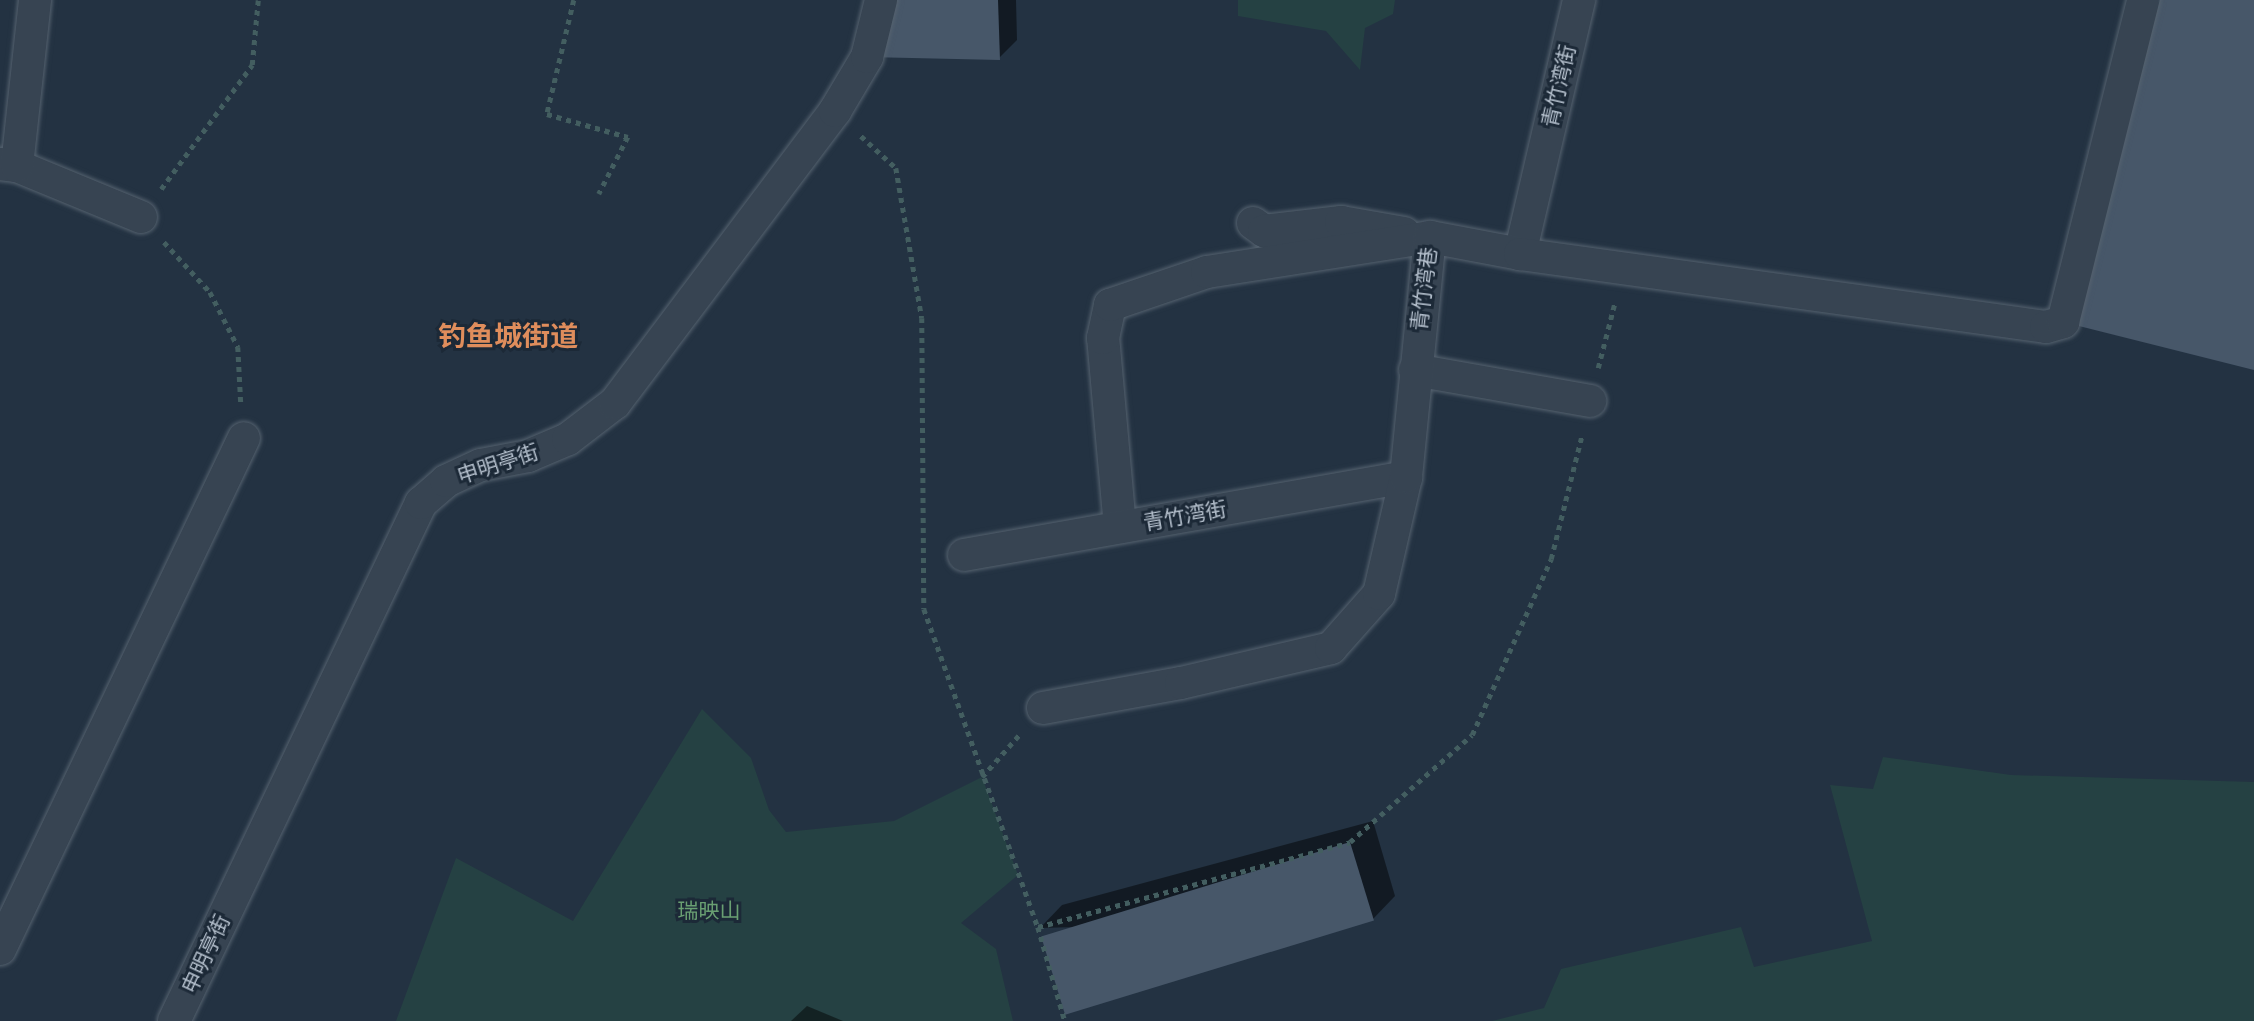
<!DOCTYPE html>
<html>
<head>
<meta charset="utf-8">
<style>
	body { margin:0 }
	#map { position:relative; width:2254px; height:1021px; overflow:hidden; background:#233242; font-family:Helvetica,"Noto Sans SC",sans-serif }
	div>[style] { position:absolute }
	.green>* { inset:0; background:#254143 }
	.shadow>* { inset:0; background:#0007 }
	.building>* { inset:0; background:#475769; transform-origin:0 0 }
	.path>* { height:4.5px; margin-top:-2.25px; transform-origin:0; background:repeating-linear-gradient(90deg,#435e60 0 5px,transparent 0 10px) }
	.roads { filter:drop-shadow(0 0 2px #55626f) drop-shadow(0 0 2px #55626f) }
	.minor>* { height:32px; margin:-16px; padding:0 16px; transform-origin:16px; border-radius:16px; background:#374452 }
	span { translate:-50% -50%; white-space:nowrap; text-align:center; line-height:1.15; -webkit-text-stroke:6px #1c2937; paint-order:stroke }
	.street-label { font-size:21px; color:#b4bfcc }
	.park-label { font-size:21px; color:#699f72 }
	.district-label { font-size:28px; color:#df8d5c; font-weight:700 }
</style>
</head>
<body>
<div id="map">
	<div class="green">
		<i style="clip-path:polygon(1238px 0,1395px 0,1393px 14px,1365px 28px,1360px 70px,1326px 31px,1238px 16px)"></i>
		<i style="clip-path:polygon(702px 709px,751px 758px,769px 810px,786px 832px,894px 821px,982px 777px,1018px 875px,961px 923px,996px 949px,1013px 1021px,396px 1021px,456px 858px,573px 921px)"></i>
		<i style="clip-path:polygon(1883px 757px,2011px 775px,2254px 782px,2254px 1021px,1492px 1021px,1544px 1008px,1561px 969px,1741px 927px,1754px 967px,1872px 941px,1830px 785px,1873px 789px)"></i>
	</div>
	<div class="shadow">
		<i style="clip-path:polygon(882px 0,1016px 0,1017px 40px,999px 58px)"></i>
		<i style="clip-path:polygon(1373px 821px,1395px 896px,1373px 919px,1040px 928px,1062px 905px)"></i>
		<i style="clip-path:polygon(807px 1006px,843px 1021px,791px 1021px)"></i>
	</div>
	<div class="building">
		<i style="clip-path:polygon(881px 0,998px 0,1000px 60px,867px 57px)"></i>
		<i style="clip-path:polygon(2143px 0,2254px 0,2254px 370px,2063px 322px)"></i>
		<i style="left:1350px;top:842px;width:82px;height:323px;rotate:73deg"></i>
	</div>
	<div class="path">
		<i style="left:574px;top:0;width:117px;rotate:103.3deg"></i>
		<i style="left:547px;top:114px;width:84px;rotate:15.9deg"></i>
		<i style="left:628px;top:137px;width:64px;rotate:117deg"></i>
		<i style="left:861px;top:136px;width:47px;rotate:42.4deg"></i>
		<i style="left:896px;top:168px;width:152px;rotate:80.2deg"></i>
		<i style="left:922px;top:318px;width:291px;rotate:89.6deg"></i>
		<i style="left:924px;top:609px;width:338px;rotate:70.3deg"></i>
		<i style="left:1038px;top:927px;width:98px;rotate:74deg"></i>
		<i style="left:161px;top:189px;width:154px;rotate:-53.7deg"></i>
		<i style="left:252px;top:65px;width:65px;rotate:-84.7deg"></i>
		<i style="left:164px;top:242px;width:68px;rotate:47.4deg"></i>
		<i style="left:210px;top:292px;width:62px;rotate:63deg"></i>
		<i style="left:238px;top:347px;width:58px;rotate:87deg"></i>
		<i style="left:1598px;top:368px;width:68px;rotate:-75.6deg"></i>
		<i style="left:982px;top:777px;width:56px;rotate:-48.6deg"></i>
		<i style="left:1038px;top:927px;width:323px;rotate:-15.2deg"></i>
		<i style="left:1350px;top:842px;width:162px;rotate:-41.3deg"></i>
		<i style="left:1472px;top:735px;width:193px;rotate:-65.8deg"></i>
		<i style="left:1551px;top:559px;width:128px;rotate:-76deg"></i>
	</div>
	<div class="roads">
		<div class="minor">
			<i style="left:0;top:164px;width:17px;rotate:7deg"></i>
			<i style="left:17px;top:166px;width:134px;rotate:22.4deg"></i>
			<i style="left:17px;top:166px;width:167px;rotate:-83.8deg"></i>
			<i style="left:1253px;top:223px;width:14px;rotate:36deg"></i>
			<i style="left:1264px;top:231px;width:78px;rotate:-6.7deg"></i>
			<i style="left:1341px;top:222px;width:64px;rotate:9.9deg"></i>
			<i style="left:1520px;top:254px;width:261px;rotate:-76.9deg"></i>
			<i style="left:1415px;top:370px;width:178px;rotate:10deg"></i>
			<i style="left:1120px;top:527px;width:190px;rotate:-95.1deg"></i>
			<i style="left:1103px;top:338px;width:34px;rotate:-78deg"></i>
			<i style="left:1110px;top:305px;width:102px;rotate:-18.8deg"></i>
			<i style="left:1207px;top:272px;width:226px;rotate:-8.9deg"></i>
			<i style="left:964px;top:555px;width:449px;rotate:-10deg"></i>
			<i style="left:1043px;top:708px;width:140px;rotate:-10.3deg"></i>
			<i style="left:1181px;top:683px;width:154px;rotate:-13.1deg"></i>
			<i style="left:1331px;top:648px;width:72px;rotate:-48.4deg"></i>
			<i style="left:1379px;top:594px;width:120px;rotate:-77deg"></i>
			<i style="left:1406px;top:477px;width:241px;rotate:-84.3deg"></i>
			<i style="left:1430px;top:237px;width:92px;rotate:10.7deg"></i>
			<i style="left:1520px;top:254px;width:531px;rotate:7.9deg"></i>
			<i style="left:2046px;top:327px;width:18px;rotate:-16deg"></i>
			<i style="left:2063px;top:322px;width:332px;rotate:-76deg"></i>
			<i style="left:0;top:949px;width:566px;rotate:-64.48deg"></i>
			<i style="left:174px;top:1021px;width:574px;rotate:-64.51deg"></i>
			<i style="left:421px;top:503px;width:33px;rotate:-41deg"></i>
			<i style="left:446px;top:481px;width:38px;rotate:-25deg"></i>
			<i style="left:481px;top:465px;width:48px;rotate:-10.8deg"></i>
			<i style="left:528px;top:456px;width:43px;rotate:-23deg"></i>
			<i style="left:568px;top:439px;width:59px;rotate:-37.5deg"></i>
			<i style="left:615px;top:403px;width:366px;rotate:-53deg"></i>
			<i style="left:835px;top:111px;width:63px;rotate:-59.3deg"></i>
			<i style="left:867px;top:57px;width:59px;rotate:-76.2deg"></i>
		</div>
	</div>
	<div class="street-label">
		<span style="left:1559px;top:86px;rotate:-77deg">青竹湾街</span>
		<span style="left:1424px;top:289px;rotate:-83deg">青竹湾巷</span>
		<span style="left:498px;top:464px;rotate:-18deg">申明亭街</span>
		<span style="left:1185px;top:516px;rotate:-10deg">青竹湾街</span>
		<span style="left:206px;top:954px;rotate:-65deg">申明亭街</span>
	</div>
	<div class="park-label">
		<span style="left:709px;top:911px">瑞映山</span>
	</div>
	<div class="district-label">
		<span style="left:508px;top:337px">钓鱼城街道</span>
	</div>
</div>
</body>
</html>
